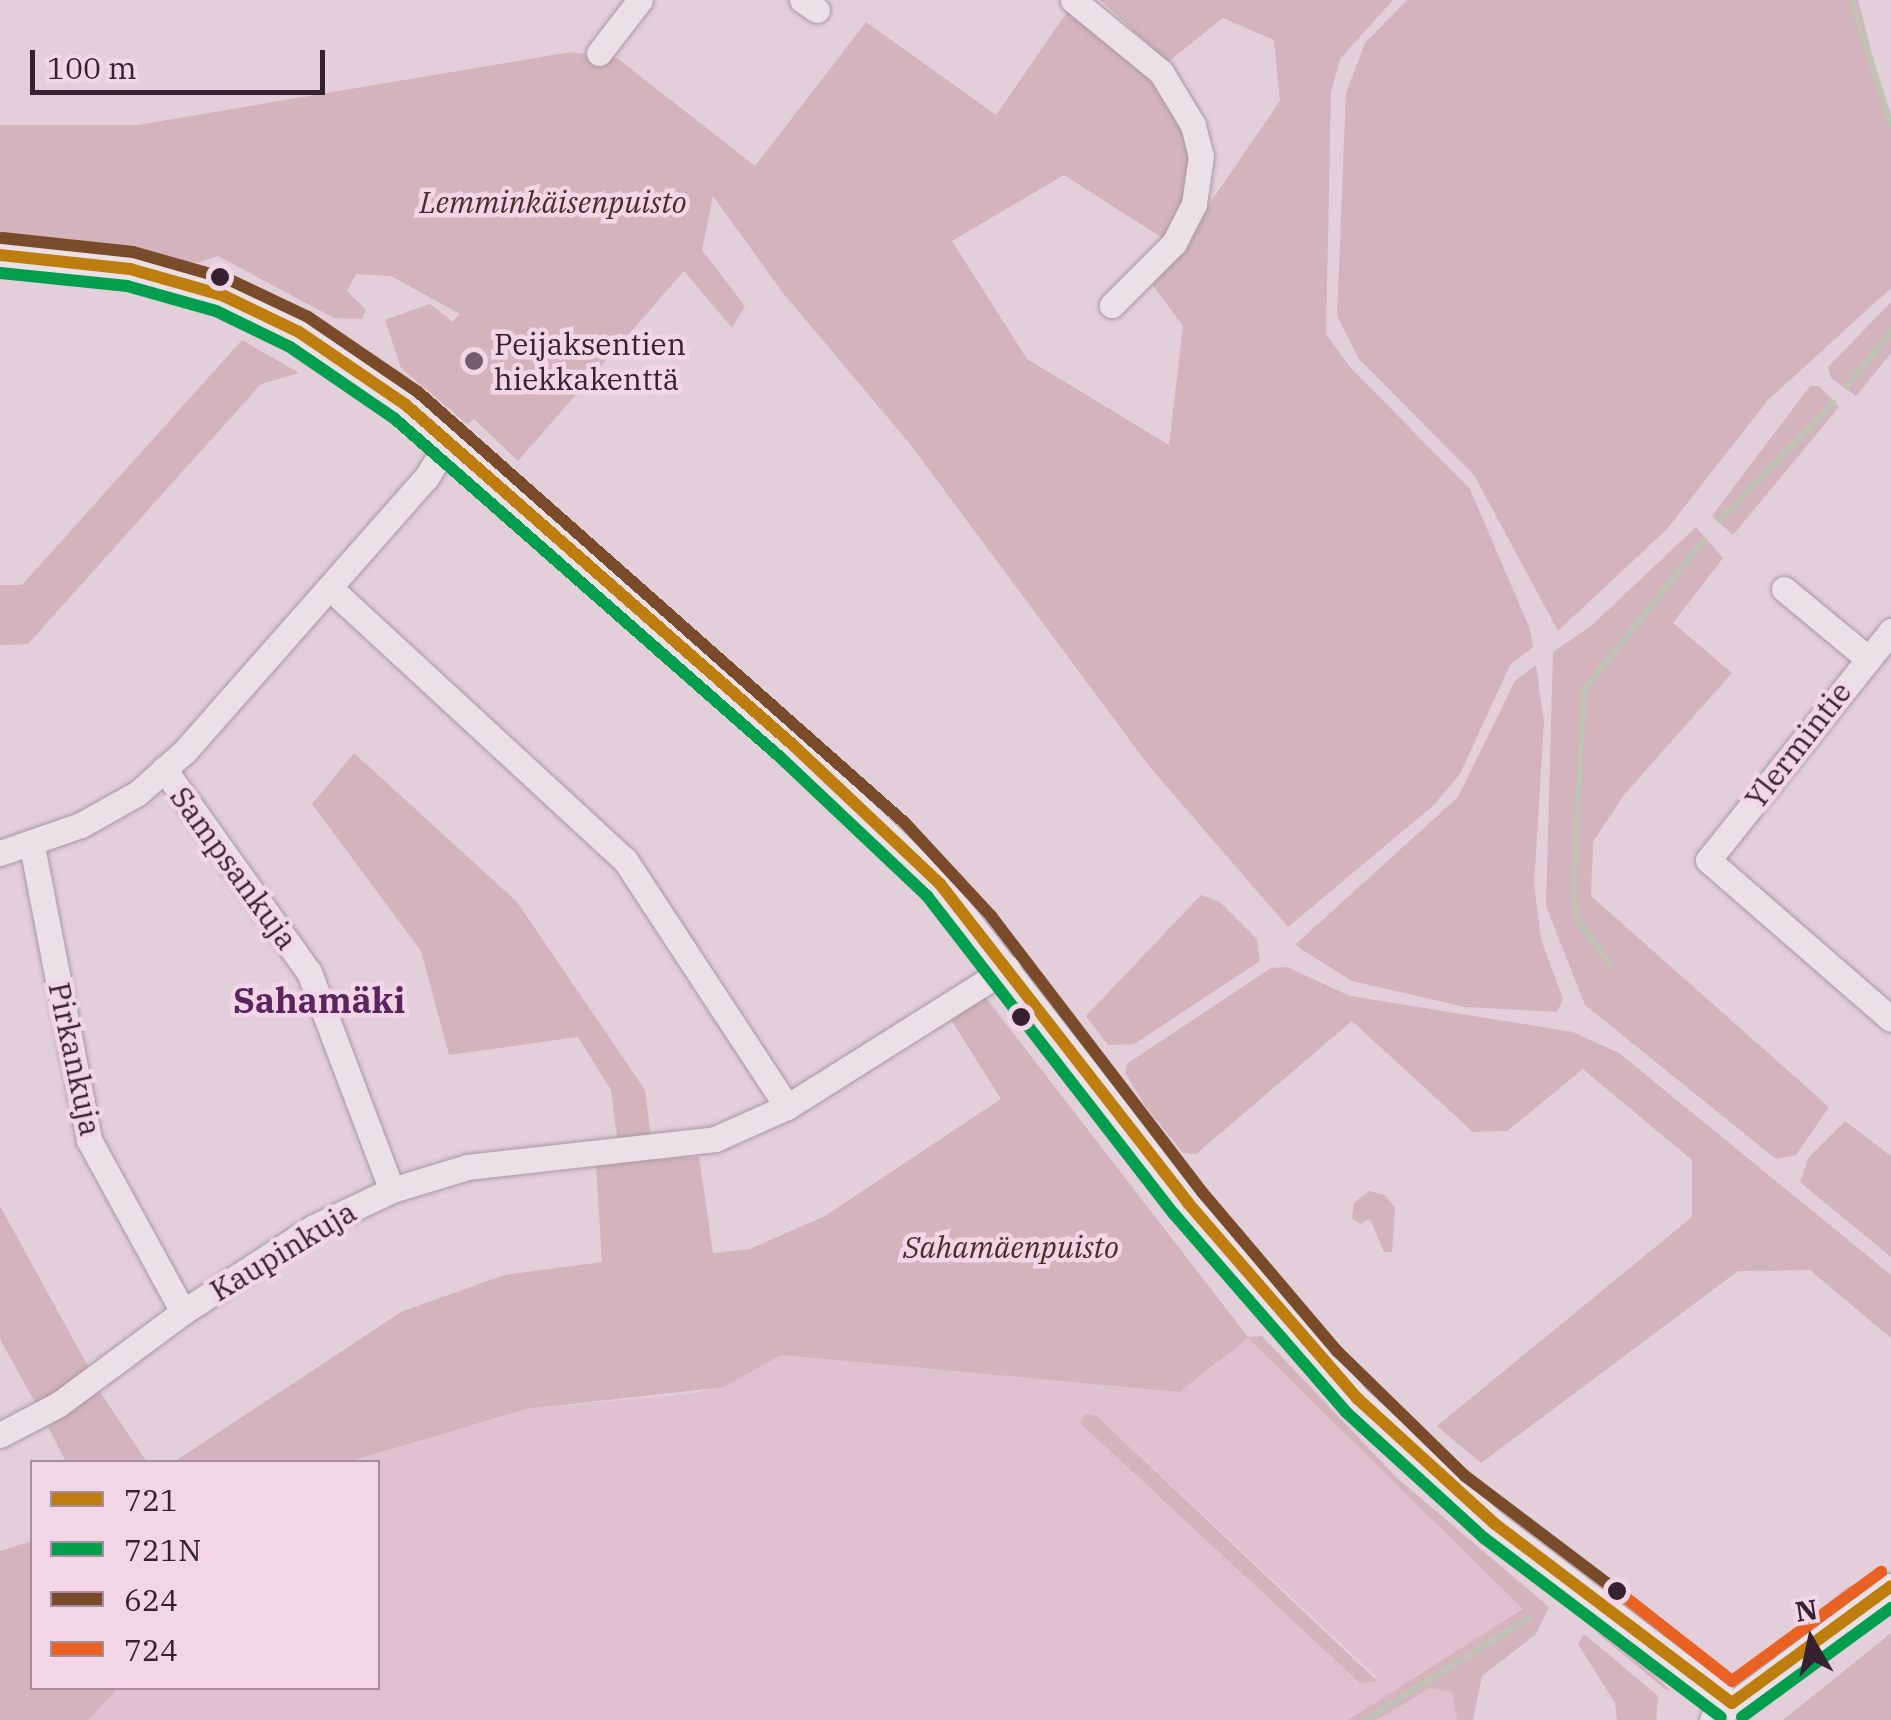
<!DOCTYPE html>
<html>
<head>
<meta charset="utf-8">
<style>
	body { margin:0 }
	#map { position:relative; width:1891px; height:1720px; overflow:hidden; background:#e2cfda; font-family:"IBM Plex Serif",serif }
	div>[style] { position:absolute }
	.farmland>* { inset:0; background:#e0c1d0 }
	.green>* { inset:0; background:#d3b3bc }
	.stream>* { height:6px; margin:-3px; padding:0 3px; transform-origin:3px; border-radius:3px; background:#c2c3b7 }
	.roads { filter:drop-shadow(0 0 2px #a897a2) drop-shadow(0 0 2px #a897a2) }
	.minor>* { height:25px; margin:-12.5px; padding:0 12.5px; transform-origin:12.5px; border-radius:12.5px; background:#eae0e6 }
	.bus-1>* { height:12px; margin:-6px; padding:0 6px; transform-origin:6px; border-radius:6px; background:#bd7e0f }
	.bus-2>* { height:12px; margin:-6px; padding:0 6px; transform-origin:6px; border-radius:6px; background:#039f4f }
	.bus-3>* { height:12px; margin:-6px; padding:0 6px; transform-origin:6px; border-radius:6px; background:#7a4b2a }
	.bus-4>* { height:12px; margin:-6px; padding:0 6px; transform-origin:6px; border-radius:6px; background:#e96223 }
	.dots>* { width:28px; height:28px; translate:-50% -50%; box-sizing:border-box; border:5px solid #f2d6e6; border-radius:50% }
	span { translate:-50% -50%; white-space:nowrap; text-align:center; line-height:1.15; -webkit-text-stroke:9px #f2d6e6; paint-order:stroke }
	.park-label { font-size:30px; color:#50292a; font-style:italic }
	.poi-label { font-size:30px; color:#362131 }
	.left { translate:0 -50%; text-align:left }
	.street-label { font-size:30px; color:#362131 }
	.quarter-label { font-size:35px; color:#5a245e; font-weight:700 }
	.legend { position:absolute; left:30px; top:1460px; width:350px; height:230px; box-sizing:border-box; background:#f2d6e6; border:2px solid #a78e9e; margin:0; padding:12px 18px; list-style:none; font-size:30px; color:#362131 }
	.legend li { display:flex; align-items:center; gap:20px; height:50px }
	.legend b { width:50px; border:2px solid #a78e9e }
	.north { position:absolute; left:1761px; top:1590px; width:100px; height:100px; -webkit-text-stroke:8px #f2d6e6; paint-order:stroke; rotate:351deg; font-size:28px; font-weight:700; line-height:40px; text-align:center; color:#362131 }
	.north::after { content:''; display:block; margin:auto; width:35px; height:45px; background:#362131; clip-path:polygon(50% 0,100% 100%,50% 72%,0 100%) }
	.scale { position:absolute; left:30px; top:50px; width:295px; height:45px; box-sizing:border-box; border:5px solid #362131; border-top:0; padding-left:12px; font-size:30px; line-height:35px; white-space:nowrap; color:#362131; -webkit-text-stroke:8px #f2d6e6; paint-order:stroke }
</style>
</head>
<body>
<div id="map">
	<div class="farmland">
		<i style="clip-path:polygon(evenodd,1248px 1337px,1524px 1610px,1348px 1720px,88px 1720px,115px 1688px,378px 1688px,378px 1462px,348px 1462px,526px 1409px,698px 1393px,781px 1355px,1179px 1392px,1248px 1337px,1086px 1414px,1097px 1416px,1378px 1678px,1360px 1683px,1080px 1423px,1086px 1414px)"></i>
		<i style="clip-path:polygon(1430px 1688px,1452px 1692px,1457px 1720px,1377px 1720px)"></i>
	</div>
	<div class="green">
		<i style="clip-path:polygon(1100px 0,1393px 0,1340px 59px,1331px 92px,1326px 334px,1349px 366px,1470px 489px,1530px 629px,1533px 647px,1510px 665px,1460px 774px,1434px 805px,1288px 927px,1149px 766px,910px 444px,783px 293px,713px 196px,702px 250px,745px 306px,732px 328px,684px 271px,518px 461px,474px 419px,467px 424px,401px 368px,385px 320px,430px 304px,453px 322px,460px 314px,391px 276px,356px 274px,347px 291px,366px 310px,362px 319px,334px 318px,218px 256px,197px 263px,0 245px,0 125px,137px 125px,571px 52px,617px 58px,755px 166px,866px 22px,996px 115px,1072px 5px,1155px 79px,1186px 124px,1196px 172px,1167px 241px,1064px 175px,952px 241px,1027px 359px,1169px 445px,1183px 326px,1149px 280px,1177px 251px,1280px 101px,1274px 40px,1223px 18px,1168px 62px)"></i>
		<i style="clip-path:polygon(1407px 0,1858px 0,1891px 128px,1891px 288px,1768px 400px,1667px 529px,1558px 631px,1474px 475px,1359px 359px,1337px 316px,1346px 93px,1365px 43px)"></i>
		<i style="clip-path:polygon(1891px 302px,1891px 353px,1856px 396px,1831px 378px,1828px 367px)"></i>
		<i style="clip-path:polygon(242px 340px,299px 373px,261px 384px,28px 644px,0 645px,0 585px,22px 585px)"></i>
		<i style="clip-path:polygon(1810px 386px,1819px 386px,1839px 407px,1733px 535px,1712px 516px)"></i>
		<i style="clip-path:polygon(1696px 527px,1723px 558px,1673px 623px,1732px 673px,1624px 795px,1593px 842px,1591px 896px,1829px 1107px,1796px 1155px,1776px 1159px,1585px 1005px,1546px 906px,1553px 652px,1591px 626px)"></i>
		<i style="clip-path:polygon(1536px 665px,1544px 722px,1534px 884px,1541px 939px,1563px 999px,1557px 1012px,1465px 1007px,1352px 981px,1301px 949px,1296px 944px,1458px 797px,1515px 681px)"></i>
		<i style="clip-path:polygon(354px 753px,517px 902px,645px 1090px,652px 1144px,618px 1145px,611px 1090px,578px 1037px,449px 1055px,421px 951px,312px 804px)"></i>
		<i style="clip-path:polygon(1201px 895px,1220px 902px,1257px 939px,1260px 961px,1134px 1044px,1108px 1045px,1086px 1016px)"></i>
		<i style="clip-path:polygon(1287px 967px,1350px 996px,1573px 1032px,1619px 1053px,1891px 1275px,1891px 1338px,1810px 1270px,1738px 1271px,1481px 1463px,1437px 1426px,1692px 1217px,1692px 1160px,1583px 1069px,1507px 1131px,1473px 1132px,1352px 1021px,1196px 1154px,1183px 1153px,1145px 1106px,1125px 1072px,1128px 1063px,1271px 968px)"></i>
		<i style="clip-path:polygon(983px 994px,1248px 1337px,1262px 1336px,1398px 1479px,1549px 1607px,1536px 1634px,1482px 1676px,1473px 1720px,1457px 1720px,1452px 1692px,1430px 1688px,1377px 1720px,1348px 1720px,1523px 1609px,1248px 1338px,1179px 1392px,781px 1355px,724px 1387px,526px 1409px,348px 1462px,174px 1462px,401px 1312px,504px 1275px,602px 1262px,596px 1163px,699px 1157px,713px 1253px,750px 1249px,825px 1216px,1001px 1099px,950px 1018px)"></i>
		<i style="clip-path:polygon(1090px 1101px,1303px 1356px,1465px 1512px,1460px 1518px,1309px 1376px,1083px 1106px)"></i>
		<i style="clip-path:polygon(1845px 1121px,1891px 1156px,1891px 1257px,1800px 1182px,1809px 1157px)"></i>
		<i style="clip-path:polygon(1369px 1191px,1385px 1195px,1395px 1208px,1392px 1252px,1384px 1252px,1370px 1219px,1360px 1224px,1352px 1218px,1354px 1203px)"></i>
		<i style="clip-path:polygon(0 1206px,90px 1370px,38px 1408px,0 1339px)"></i>
		<i style="clip-path:polygon(1215px 1207px,1358px 1372px,1352px 1378px,1210px 1211px)"></i>
		<i style="clip-path:polygon(100px 1391px,100px 1392px,147px 1462px,66px 1462px,48px 1427px)"></i>
		<i style="clip-path:polygon(1383px 1398px,1480px 1486px,1587px 1562px,1583px 1567px,1468px 1485px,1378px 1404px)"></i>
		<i style="clip-path:polygon(1086px 1414px,1097px 1416px,1377px 1681px,1360px 1683px,1080px 1423px)"></i>
		<i style="clip-path:polygon(1487px 1531px,1543px 1578px,1550px 1594px,1482px 1537px)"></i>
		<i style="clip-path:polygon(32px 1541px,32px 1688px,118px 1688px,88px 1720px,0 1720px,0 1551px)"></i>
		<i style="clip-path:polygon(1853px 1586px,1855px 1592px,1776px 1644px,1849px 1586px)"></i>
		<i style="clip-path:polygon(1596px 1632px,1617px 1640px,1670px 1690px,1666px 1690px)"></i>
		<i style="clip-path:polygon(1891px 1633px,1891px 1720px,1783px 1720px)"></i>
		<i style="clip-path:polygon(1584px 1634px,1658px 1696px,1656px 1720px,1617px 1720px,1615px 1703px,1578px 1644px)"></i>
	</div>
	<div class="stream">
		<i style="left:1852px;top:0;width:131px;rotate:72.7deg"></i>
		<i style="left:1847px;top:386px;width:70px;rotate:-50.8deg"></i>
		<i style="left:1720px;top:520px;width:163px;rotate:-46deg"></i>
		<i style="left:1612px;top:967px;width:58px;rotate:-125.9deg"></i>
		<i style="left:1578px;top:920px;width:26px;rotate:-101deg"></i>
		<i style="left:1573px;top:894px;width:204px;rotate:-86.9deg"></i>
		<i style="left:1584px;top:690px;width:191px;rotate:-51.4deg"></i>
		<i style="left:1365px;top:1720px;width:193px;rotate:-31.9deg"></i>
	</div>
	<div class="roads">
		<div class="minor">
			<i style="left:802px;top:0;width:18px;rotate:34deg"></i>
			<i style="left:1073px;top:0;width:114px;rotate:39.3deg"></i>
			<i style="left:1161px;top:72px;width:62px;rotate:58.9deg"></i>
			<i style="left:1193px;top:125px;width:32px;rotate:76deg"></i>
			<i style="left:1201px;top:156px;width:49px;rotate:98.3deg"></i>
			<i style="left:1194px;top:204px;width:44px;rotate:117.1deg"></i>
			<i style="left:1174px;top:243px;width:88px;rotate:135deg"></i>
			<i style="left:599px;top:53px;width:67px;rotate:-52.3deg"></i>
			<i style="left:0;top:255px;width:131px;rotate:6.1deg"></i>
			<i style="left:130px;top:269px;width:96px;rotate:15.8deg"></i>
			<i style="left:222px;top:295px;width:85px;rotate:25.7deg"></i>
			<i style="left:299px;top:332px;width:130px;rotate:34.3deg"></i>
			<i style="left:406px;top:405px;width:515px;rotate:41.3deg"></i>
			<i style="left:793px;top:745px;width:202px;rotate:43.4deg"></i>
			<i style="left:940px;top:884px;width:404px;rotate:52.1deg"></i>
			<i style="left:1188px;top:1203px;width:259px;rotate:49.1deg"></i>
			<i style="left:1358px;top:1399px;width:185px;rotate:42.4deg"></i>
			<i style="left:1495px;top:1524px;width:297px;rotate:37.1deg"></i>
			<i style="left:331px;top:589px;width:400px;rotate:42.7deg"></i>
			<i style="left:625px;top:860px;width:295px;rotate:56.7deg"></i>
			<i style="left:787px;top:1107px;width:261px;rotate:-32.2deg"></i>
			<i style="left:1784px;top:589px;width:108px;rotate:39.7deg"></i>
			<i style="left:1891px;top:631px;width:293px;rotate:128.6deg"></i>
			<i style="left:1708px;top:860px;width:242px;rotate:41deg"></i>
			<i style="left:164px;top:769px;width:249px;rotate:54.5deg"></i>
			<i style="left:309px;top:972px;width:233px;rotate:69.2deg"></i>
			<i style="left:32px;top:846px;width:299px;rotate:79deg"></i>
			<i style="left:89px;top:1140px;width:196px;rotate:61.3deg"></i>
			<i style="left:0;top:853px;width:86px;rotate:-19.1deg"></i>
			<i style="left:81px;top:825px;width:65px;rotate:-29.3deg"></i>
			<i style="left:138px;top:793px;width:63px;rotate:-41.8deg"></i>
			<i style="left:185px;top:751px;width:364px;rotate:-48.6deg"></i>
			<i style="left:426px;top:478px;width:42px;rotate:-58.6deg"></i>
			<i style="left:0;top:1435px;width:67px;rotate:-27.7deg"></i>
			<i style="left:59px;top:1404px;width:154px;rotate:-36.6deg"></i>
			<i style="left:183px;top:1312px;width:156px;rotate:-33deg"></i>
			<i style="left:314px;top:1227px;width:86px;rotate:-25.4deg"></i>
			<i style="left:392px;top:1190px;width:78px;rotate:-17deg"></i>
			<i style="left:467px;top:1167px;width:250px;rotate:-6.4deg"></i>
			<i style="left:715px;top:1139px;width:79px;rotate:-24deg"></i>
			<i style="left:1712px;top:1720px;width:224px;rotate:-36.8deg"></i>
		</div>
	</div>
	<div class="bus-1">
		<i style="left:0;top:255px;width:131px;rotate:6.1deg"></i>
		<i style="left:130px;top:269px;width:96px;rotate:15.8deg"></i>
		<i style="left:222px;top:295px;width:85px;rotate:25.7deg"></i>
		<i style="left:299px;top:332px;width:130px;rotate:34.3deg"></i>
		<i style="left:406px;top:405px;width:515px;rotate:41.3deg"></i>
		<i style="left:793px;top:745px;width:202px;rotate:43.4deg"></i>
		<i style="left:940px;top:884px;width:404px;rotate:52.1deg"></i>
		<i style="left:1188px;top:1203px;width:259px;rotate:49.1deg"></i>
		<i style="left:1358px;top:1399px;width:185px;rotate:42.4deg"></i>
		<i style="left:1495px;top:1524px;width:297px;rotate:37.1deg"></i>
		<i style="left:1732px;top:1703px;width:197px;rotate:-36.3deg"></i>
	</div>
	<div class="bus-2">
		<i style="left:0;top:273px;width:128px;rotate:5.8deg"></i>
		<i style="left:127px;top:286px;width:92px;rotate:15.7deg"></i>
		<i style="left:216px;top:311px;width:82px;rotate:25.9deg"></i>
		<i style="left:290px;top:347px;width:127px;rotate:34.4deg"></i>
		<i style="left:395px;top:419px;width:514px;rotate:41.29deg"></i>
		<i style="left:781px;top:758px;width:201px;rotate:43.4deg"></i>
		<i style="left:927px;top:896px;width:403px;rotate:52.2deg"></i>
		<i style="left:1174px;top:1214px;width:262px;rotate:49deg"></i>
		<i style="left:1346px;top:1412px;width:187px;rotate:42.4deg"></i>
		<i style="left:1484px;top:1538px;width:297px;rotate:37.1deg"></i>
		<i style="left:1742px;top:1717px;width:185px;rotate:-36.2deg"></i>
	</div>
	<div class="bus-3">
		<i style="left:2px;top:238px;width:132px;rotate:6.1deg"></i>
		<i style="left:133px;top:252px;width:99px;rotate:15.9deg"></i>
		<i style="left:228px;top:279px;width:89px;rotate:25.4deg"></i>
		<i style="left:308px;top:317px;width:133px;rotate:34.3deg"></i>
		<i style="left:418px;top:392px;width:650px;rotate:41.51deg"></i>
		<i style="left:905px;top:823px;width:127px;rotate:47.2deg"></i>
		<i style="left:991px;top:916px;width:347px;rotate:52.6deg"></i>
		<i style="left:1202px;top:1192px;width:209px;rotate:49.7deg"></i>
		<i style="left:1337px;top:1351px;width:179px;rotate:44.3deg"></i>
		<i style="left:1465px;top:1476px;width:189px;rotate:37.1deg"></i>
	</div>
	<div class="bus-4">
		<i style="left:1616px;top:1590px;width:147px;rotate:38.1deg"></i>
		<i style="left:1732px;top:1681px;width:185px;rotate:-36.2deg"></i>
	</div>
	<div class="dots">
		<i style="left:220px;top:277px;background:#362131"></i>
		<i style="left:474px;top:361px;background:#725e6c"></i>
		<i style="left:1021px;top:1017px;background:#362131"></i>
		<i style="left:1617px;top:1591px;background:#362131"></i>
	</div>
	<div class="park-label">
		<span style="left:553px;top:202px">Lemminkäisenpuisto</span>
		<span style="left:1011px;top:1247px">Sahamäenpuisto</span>
	</div>
	<div class="poi-label">
		<span class="left" style="left:494px;top:361px">Peijaksentien<br>hiekkakenttä</span>
	</div>
	<div class="street-label">
		<span style="left:1798px;top:745px;rotate:-52deg">Ylermintie</span>
		<span style="left:234px;top:868px;rotate:54deg">Sampsankuja</span>
		<span style="left:75px;top:1059px;rotate:78deg">Pirkankuja</span>
		<span style="left:283px;top:1251px;rotate:-31deg">Kaupinkuja</span>
	</div>
	<div class="quarter-label">
		<span style="left:319px;top:1000px">Sahamäki</span>
	</div>
	<ul class="legend">
	<li><b style="height:12px;background:#bd7e0f"></b>721</li>
	<li><b style="height:12px;background:#039f4f"></b>721N</li>
	<li><b style="height:12px;background:#7a4b2a"></b>624</li>
	<li><b style="height:12px;background:#e96223"></b>724</li>
	</ul>
	<div class="north">N</div>
	<div class="scale">100 m</div>
</div>
</body>
</html>
